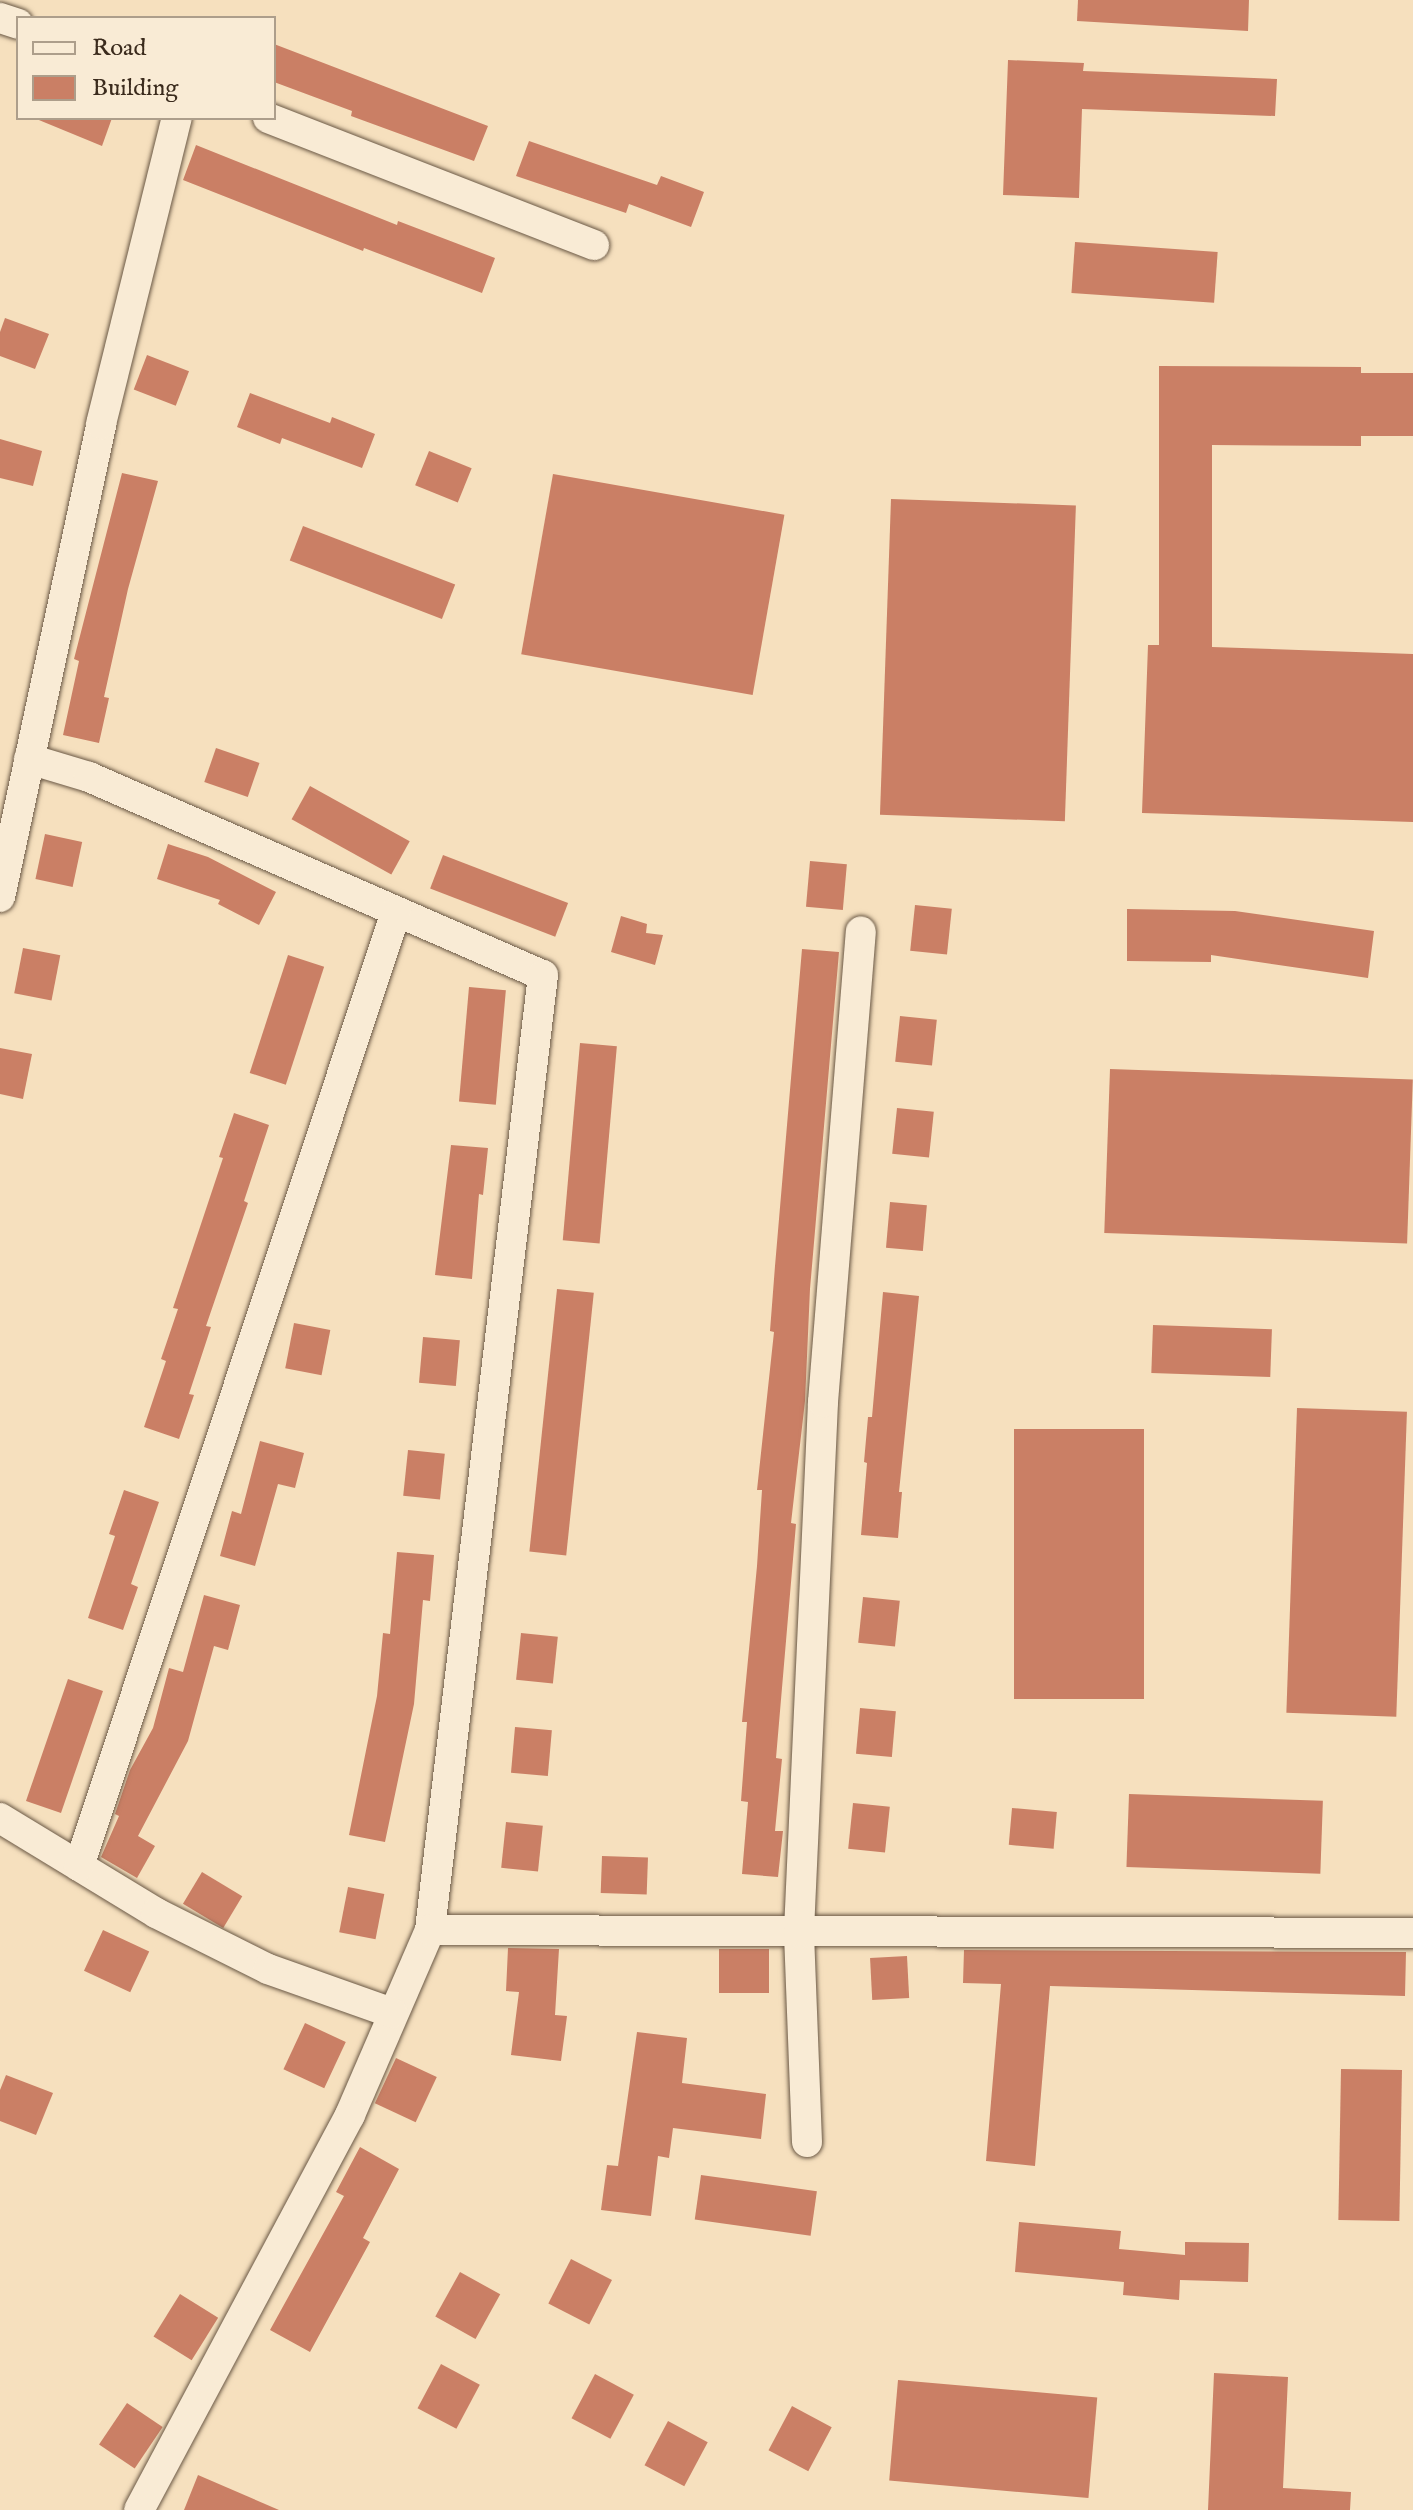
<!DOCTYPE html>
<html>
<head>
<meta charset="utf-8">
<style>
	body { margin:0 }
	#map { position:relative; width:1413px; height:2510px; overflow:hidden; background:#f6e0be; font-family:"IM FELL English",serif }
	div>[style] { position:absolute }
	.building>* { inset:0; background:#ca7f65; transform-origin:0 0 }
	.roads { filter:drop-shadow(0 0 2px #6a5845) drop-shadow(0 0 2px #6a5845) }
	.street>* { height:30px; margin:-15px; padding:0 15px; transform-origin:15px; border-radius:15px; background:#f9ebd5 }
	span { translate:-50% -50%; white-space:nowrap; text-align:center; line-height:1.15; -webkit-text-stroke:6px #f9ebd5; paint-order:stroke }
	.legend { position:absolute; left:16px; top:16px; width:260px; height:104px; box-sizing:border-box; background:#f9ebd5; border:2px solid #ad9e8b; margin:0; padding:10px 14px; list-style:none; font-size:24px; color:#3b2b1d }
	.legend li { display:flex; align-items:center; gap:16px; height:40px }
	.legend b { width:40px; border:2px solid #ad9e8b }
</style>
</head>
<body>
<div id="map">
	<div class="building">
		<i style="clip-path:polygon(1078px 0,1249px 0,1248px 31px,1077px 21px)"></i>
		<i style="clip-path:polygon(274px 44px,488px 126px,474px 161px,351px 116px,352px 111px,274px 82px)"></i>
		<i style="clip-path:polygon(1008px 60px,1084px 63px,1083px 71px,1277px 79px,1275px 116px,1082px 109px,1079px 198px,1003px 195px)"></i>
		<i style="clip-path:polygon(34px 118px,112px 118px,102px 146px)"></i>
		<i style="clip-path:polygon(529px 141px,657px 185px,661px 176px,704px 192px,691px 227px,629px 204px,626px 213px,516px 176px)"></i>
		<i style="clip-path:polygon(196px 145px,397px 225px,398px 221px,495px 258px,482px 293px,364px 248px,363px 251px,183px 180px)"></i>
		<i style="left:1075px;top:242px;width:143px;height:51px;rotate:4deg"></i>
		<i style="clip-path:polygon(5px 318px,49px 334px,35px 369px,0 356px,0 332px)"></i>
		<i style="left:147px;top:355px;width:45px;height:37px;rotate:21deg"></i>
		<i style="clip-path:polygon(1159px 366px,1361px 367px,1361px 373px,1413px 373px,1413px 436px,1361px 436px,1361px 446px,1212px 445px,1212px 647px,1413px 654px,1413px 822px,1142px 813px,1148px 645px,1159px 645px)"></i>
		<i style="clip-path:polygon(250px 393px,330px 423px,332px 417px,375px 434px,362px 468px,282px 438px,280px 444px,237px 427px)"></i>
		<i style="clip-path:polygon(0 439px,42px 451px,33px 486px,0 478px)"></i>
		<i style="left:429px;top:451px;width:46px;height:37px;rotate:22deg"></i>
		<i style="clip-path:polygon(122px 473px,158px 481px,128px 589px,104px 697px,109px 698px,99px 743px,63px 735px,79px 661px,74px 659px)"></i>
		<i style="left:553px;top:474px;width:235px;height:183px;rotate:10deg"></i>
		<i style="left:891px;top:499px;width:185px;height:316px;rotate:2deg"></i>
		<i style="left:303px;top:526px;width:163px;height:37px;rotate:21deg"></i>
		<i style="left:216px;top:748px;width:46px;height:36px;rotate:19deg"></i>
		<i style="left:310px;top:786px;width:114px;height:38px;rotate:29deg"></i>
		<i style="left:45px;top:834px;width:38px;height:46px;rotate:12deg"></i>
		<i style="clip-path:polygon(168px 844px,208px 857px,276px 892px,259px 925px,218px 904px,220px 900px,157px 879px)"></i>
		<i style="left:443px;top:855px;width:134px;height:36px;rotate:21deg"></i>
		<i style="left:810px;top:861px;width:37px;height:46px;rotate:5deg"></i>
		<i style="left:915px;top:905px;width:37px;height:46px;rotate:6deg"></i>
		<i style="clip-path:polygon(1127px 909px,1235px 911px,1374px 931px,1368px 978px,1211px 955px,1211px 962px,1127px 961px)"></i>
		<i style="clip-path:polygon(621px 916px,647px 924px,646px 933px,663px 935px,655px 965px,611px 952px)"></i>
		<i style="left:23px;top:948px;width:38px;height:46px;rotate:11deg"></i>
		<i style="clip-path:polygon(802px 949px,839px 952px,810px 1289px,805px 1401px,791px 1523px,796px 1524px,776px 1758px,782px 1759px,775px 1831px,783px 1831px,778px 1877px,742px 1874px,748px 1802px,741px 1801px,747px 1722px,742px 1722px,757px 1566px,762px 1490px,757px 1490px,774px 1332px,770px 1331px,775px 1266px)"></i>
		<i style="left:288px;top:955px;width:38px;height:124px;rotate:18deg"></i>
		<i style="left:469px;top:987px;width:37px;height:115px;rotate:5deg"></i>
		<i style="left:900px;top:1016px;width:37px;height:46px;rotate:6deg"></i>
		<i style="left:580px;top:1043px;width:37px;height:198px;rotate:5deg"></i>
		<i style="clip-path:polygon(0 1048px,32px 1054px,23px 1099px,0 1094px)"></i>
		<i style="left:1110px;top:1069px;width:303px;height:164px;rotate:2deg"></i>
		<i style="left:897px;top:1108px;width:37px;height:46px;rotate:6deg"></i>
		<i style="clip-path:polygon(234px 1113px,269px 1125px,244px 1201px,248px 1203px,206px 1326px,211px 1327px,189px 1394px,194px 1395px,179px 1439px,144px 1427px,166px 1361px,161px 1359px,178px 1309px,173px 1308px,223px 1158px,219px 1157px)"></i>
		<i style="clip-path:polygon(451px 1145px,488px 1148px,483px 1195px,479px 1194px,472px 1279px,435px 1275px)"></i>
		<i style="left:890px;top:1202px;width:37px;height:46px;rotate:5deg"></i>
		<i style="left:557px;top:1289px;width:37px;height:264px;rotate:6deg"></i>
		<i style="clip-path:polygon(883px 1292px,919px 1296px,899px 1492px,902px 1492px,898px 1538px,861px 1535px,867px 1463px,864px 1462px,868px 1417px,872px 1417px)"></i>
		<i style="left:294px;top:1323px;width:37px;height:46px;rotate:11deg"></i>
		<i style="left:1153px;top:1325px;width:119px;height:48px;rotate:2deg"></i>
		<i style="left:423px;top:1337px;width:37px;height:46px;rotate:5deg"></i>
		<i style="left:1297px;top:1408px;width:110px;height:305px;rotate:2deg"></i>
		<i style="left:1014px;top:1429px;width:130px;height:270px"></i>
		<i style="clip-path:polygon(260px 1441px,304px 1453px,295px 1488px,278px 1484px,255px 1566px,220px 1556px,232px 1511px,241px 1514px)"></i>
		<i style="left:408px;top:1450px;width:37px;height:46px;rotate:6deg"></i>
		<i style="clip-path:polygon(124px 1490px,159px 1502px,131px 1584px,138px 1587px,123px 1630px,88px 1618px,115px 1536px,109px 1534px)"></i>
		<i style="clip-path:polygon(397px 1552px,434px 1555px,430px 1601px,423px 1600px,414px 1704px,385px 1842px,349px 1835px,377px 1696px,383px 1633px,390px 1634px)"></i>
		<i style="clip-path:polygon(204px 1595px,240px 1605px,228px 1650px,214px 1646px,188px 1741px,138px 1836px,155px 1846px,137px 1878px,101px 1857px,119px 1816px,115px 1814px,130px 1770px,153px 1728px,169px 1668px,183px 1672px)"></i>
		<i style="left:863px;top:1597px;width:37px;height:46px;rotate:6deg"></i>
		<i style="left:521px;top:1633px;width:37px;height:47px;rotate:6deg"></i>
		<i style="left:68px;top:1679px;width:37px;height:129px;rotate:19deg"></i>
		<i style="left:860px;top:1708px;width:36px;height:46px;rotate:5deg"></i>
		<i style="left:515px;top:1727px;width:37px;height:46px;rotate:5deg"></i>
		<i style="left:1129px;top:1794px;width:194px;height:73px;rotate:2deg"></i>
		<i style="left:853px;top:1803px;width:37px;height:46px;rotate:6deg"></i>
		<i style="left:1012px;top:1808px;width:45px;height:37px;rotate:5deg"></i>
		<i style="left:506px;top:1822px;width:37px;height:46px;rotate:6deg"></i>
		<i style="left:602px;top:1856px;width:46px;height:37px;rotate:2deg"></i>
		<i style="left:202px;top:1872px;width:47px;height:37px;rotate:31deg"></i>
		<i style="left:348px;top:1887px;width:37px;height:46px;rotate:11deg"></i>
		<i style="left:103px;top:1930px;width:51px;height:45px;rotate:25deg"></i>
		<i style="clip-path:polygon(508px 1948px,559px 1949px,555px 2015px,567px 2016px,561px 2061px,511px 2055px,519px 1992px,506px 1991px)"></i>
		<i style="left:719px;top:1949px;width:50px;height:44px"></i>
		<i style="clip-path:polygon(964px 1950px,1406px 1952px,1405px 1996px,1050px 1986px,1035px 2166px,986px 2161px,1001px 1984px,963px 1983px)"></i>
		<i style="left:907px;top:1956px;width:42px;height:37px;rotate:87deg"></i>
		<i style="left:305px;top:2023px;width:45px;height:51px;rotate:25deg"></i>
		<i style="clip-path:polygon(637px 2032px,687px 2038px,682px 2083px,766px 2094px,761px 2139px,673px 2128px,669px 2158px,658px 2156px,651px 2216px,601px 2210px,607px 2165px,618px 2166px)"></i>
		<i style="left:396px;top:2058px;width:45px;height:50px;rotate:25deg"></i>
		<i style="left:1341px;top:2069px;width:61px;height:151px;rotate:1deg"></i>
		<i style="clip-path:polygon(6px 2075px,53px 2093px,36px 2135px,0 2121px,0 2090px)"></i>
		<i style="clip-path:polygon(360px 2147px,399px 2169px,363px 2238px,370px 2242px,310px 2352px,270px 2330px,344px 2196px,336px 2192px)"></i>
		<i style="left:701px;top:2175px;width:117px;height:45px;rotate:8deg"></i>
		<i style="clip-path:polygon(1019px 2222px,1121px 2231px,1119px 2249px,1185px 2255px,1185px 2242px,1249px 2243px,1248px 2282px,1180px 2280px,1179px 2300px,1123px 2295px,1124px 2282px,1015px 2272px)"></i>
		<i style="left:571px;top:2259px;width:46px;height:50px;rotate:27deg"></i>
		<i style="left:460px;top:2272px;width:46px;height:51px;rotate:29deg"></i>
		<i style="left:180px;top:2294px;width:45px;height:50px;rotate:32deg"></i>
		<i style="left:441px;top:2364px;width:44px;height:50px;rotate:28deg"></i>
		<i style="clip-path:polygon(1214px 2373px,1288px 2377px,1283px 2488px,1351px 2492px,1350px 2510px,1208px 2510px)"></i>
		<i style="left:595px;top:2374px;width:44px;height:50px;rotate:28deg"></i>
		<i style="left:898px;top:2380px;width:200px;height:101px;rotate:5deg"></i>
		<i style="left:127px;top:2403px;width:43px;height:50px;rotate:34deg"></i>
		<i style="left:792px;top:2406px;width:45px;height:50px;rotate:28deg"></i>
		<i style="left:668px;top:2421px;width:45px;height:50px;rotate:28deg"></i>
		<i style="clip-path:polygon(198px 2475px,279px 2510px,184px 2510px)"></i>
	</div>
	<div class="roads">
		<div class="street">
			<i style="left:0;top:18px;width:19px;rotate:18deg"></i>
			<i style="left:268px;top:118px;width:350px;rotate:21.3deg"></i>
			<i style="left:29px;top:759px;width:63px;rotate:16.7deg"></i>
			<i style="left:89px;top:777px;width:495px;rotate:23.6deg"></i>
			<i style="left:543px;top:975px;width:962px;rotate:96.75deg"></i>
			<i style="left:430px;top:1930px;width:202px;rotate:113.4deg"></i>
			<i style="left:350px;top:2115px;width:448px;rotate:118.1deg"></i>
			<i style="left:0;top:897px;width:484px;rotate:-77.9deg"></i>
			<i style="left:101px;top:424px;width:315px;rotate:-76.1deg"></i>
			<i style="left:0;top:1818px;width:183px;rotate:31.3deg"></i>
			<i style="left:156px;top:1913px;width:125px;rotate:26.6deg"></i>
			<i style="left:268px;top:1969px;width:132px;rotate:19.5deg"></i>
			<i style="left:79px;top:1866px;width:1005px;rotate:-71.62deg"></i>
			<i style="left:430px;top:1930px;width:983px;rotate:0.17deg"></i>
			<i style="left:807px;top:2142px;width:211px;rotate:-92.2deg"></i>
			<i style="left:799px;top:1931px;width:530px;rotate:-87.4deg"></i>
			<i style="left:823px;top:1402px;width:472px;rotate:-85.4deg"></i>
		</div>
	</div>
	<ul class="legend">
	<li><b style="height:10px;background:#f9ebd5"></b>Road</li>
	<li><b style="height:22px;background:#ca7f65"></b>Building</li>
	</ul>
</div>
</body>
</html>
